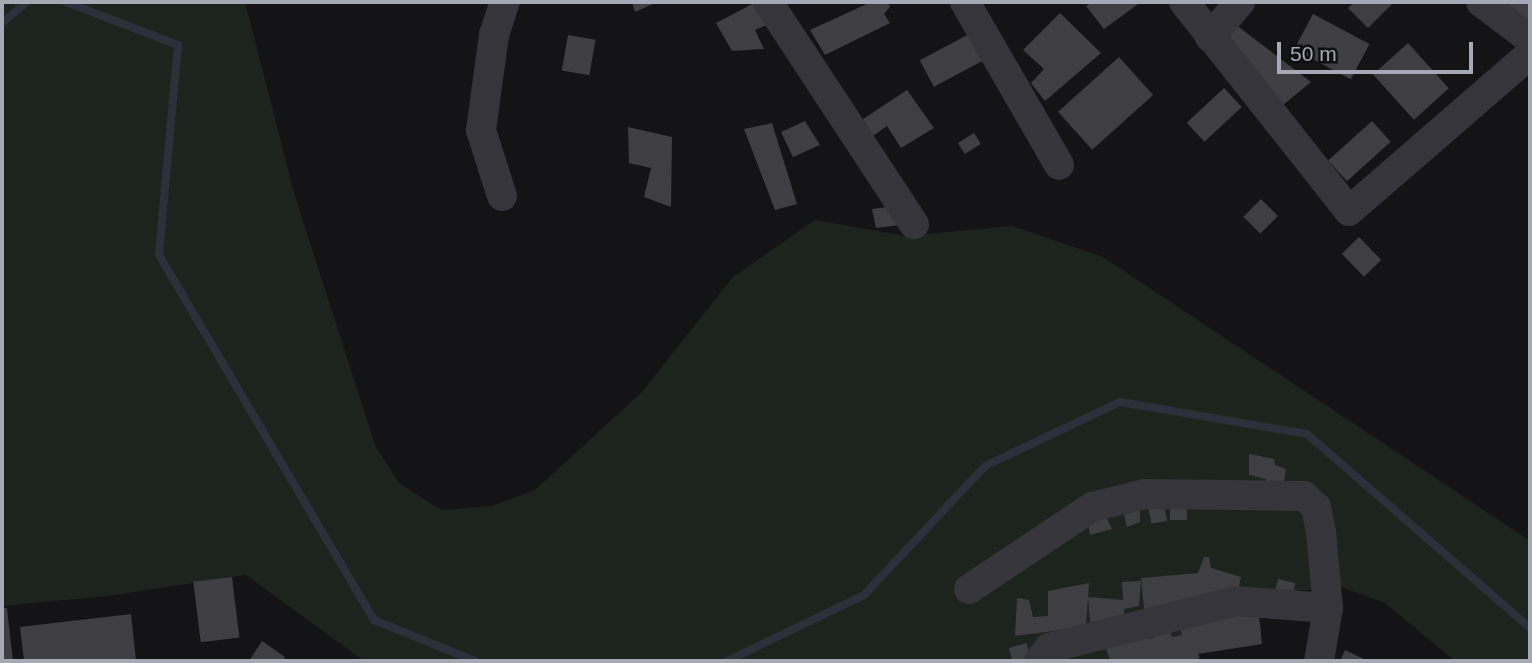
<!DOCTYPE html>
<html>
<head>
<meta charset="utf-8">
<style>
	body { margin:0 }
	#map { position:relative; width:1532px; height:663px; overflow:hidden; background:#141416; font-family:Helvetica,sans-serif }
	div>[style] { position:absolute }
	.green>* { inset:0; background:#1c241d }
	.stream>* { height:8px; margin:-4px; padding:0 4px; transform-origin:4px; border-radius:4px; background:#2a313a }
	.building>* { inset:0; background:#3e3e43; transform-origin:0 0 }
	.street>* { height:30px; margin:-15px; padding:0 15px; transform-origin:15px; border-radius:15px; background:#35353b }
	span { translate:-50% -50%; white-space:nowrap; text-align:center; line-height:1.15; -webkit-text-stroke:5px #0f0f11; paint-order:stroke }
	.frame { position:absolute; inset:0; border:4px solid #a5a9b6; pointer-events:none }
	.scale { position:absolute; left:1277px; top:42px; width:196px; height:32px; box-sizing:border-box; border:4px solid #a5a9b6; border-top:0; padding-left:9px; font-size:21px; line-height:24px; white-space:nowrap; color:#a5a9b6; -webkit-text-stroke:5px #0f0f11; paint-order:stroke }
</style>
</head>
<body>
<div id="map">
	<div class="green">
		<i style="clip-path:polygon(2px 2px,245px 2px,295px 196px,375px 445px,399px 483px,441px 510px,492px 506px,535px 490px,642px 392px,733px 277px,815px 220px,905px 236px,1012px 226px,1103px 257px,1530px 541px,1530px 661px,1455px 661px,1385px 603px,1341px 587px,1238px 596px,1148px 661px,364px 661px,246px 575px,107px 596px,2px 606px)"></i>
	</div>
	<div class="stream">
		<i style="left:66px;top:2px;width:120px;rotate:21deg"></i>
		<i style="left:178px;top:45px;width:211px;rotate:95.2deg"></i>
		<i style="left:159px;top:255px;width:424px;rotate:59.5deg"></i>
		<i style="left:374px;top:620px;width:109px;rotate:22.1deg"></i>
		<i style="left:2px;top:23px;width:33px;rotate:-40deg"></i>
		<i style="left:727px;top:661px;width:152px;rotate:-25.7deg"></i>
		<i style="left:864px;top:595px;width:177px;rotate:-46.8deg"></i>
		<i style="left:985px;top:466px;width:149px;rotate:-25.4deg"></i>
		<i style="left:1120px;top:402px;width:190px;rotate:9.7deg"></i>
		<i style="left:1307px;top:434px;width:296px;rotate:41deg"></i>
	</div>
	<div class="building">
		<i style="clip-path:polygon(632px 2px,652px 2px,653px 4px,635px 12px)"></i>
		<i style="clip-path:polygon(756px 2px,774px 22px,755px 30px,764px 49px,732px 51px,716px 23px)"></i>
		<i style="clip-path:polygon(871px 2px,888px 2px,890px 7px,884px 14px,890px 23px,825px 55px,810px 30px)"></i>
		<i style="clip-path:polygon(1092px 2px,1141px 2px,1104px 29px,1086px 6px)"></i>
		<i style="clip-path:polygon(1354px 2px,1394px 2px,1368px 28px,1348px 8px)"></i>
		<i style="clip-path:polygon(1504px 2px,1530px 2px,1530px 23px)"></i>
		<i style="clip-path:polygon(1060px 13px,1101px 53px,1045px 101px,1031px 83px,1044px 69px,1023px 50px)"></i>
		<i style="left:1313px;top:14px;width:64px;height:40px;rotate:28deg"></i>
		<i style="clip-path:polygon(1231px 21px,1311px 82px,1278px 109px,1220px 37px)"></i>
		<i style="left:971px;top:33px;width:30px;height:58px;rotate:62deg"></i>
		<i style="left:568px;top:35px;width:28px;height:36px;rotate:10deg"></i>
		<i style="left:1408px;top:43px;width:61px;height:47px;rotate:48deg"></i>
		<i style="left:1119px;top:57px;width:51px;height:82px;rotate:48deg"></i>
		<i style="left:1224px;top:88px;width:26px;height:51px;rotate:47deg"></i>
		<i style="clip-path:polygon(907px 90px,934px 128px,901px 148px,887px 126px,873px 136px,863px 119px)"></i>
		<i style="clip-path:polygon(805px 121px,820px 145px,793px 157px,781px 132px)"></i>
		<i style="left:1372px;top:121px;width:28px;height:59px;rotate:48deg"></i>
		<i style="clip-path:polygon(772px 123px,797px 204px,775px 210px,744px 129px)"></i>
		<i style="clip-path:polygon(628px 127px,672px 137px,671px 207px,644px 197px,651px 168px,629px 163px)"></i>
		<i style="left:974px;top:133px;width:13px;height:19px;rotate:58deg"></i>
		<i style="left:1261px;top:199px;width:24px;height:25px;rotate:45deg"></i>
		<i style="clip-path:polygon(895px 206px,900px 225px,876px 228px,872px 209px)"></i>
		<i style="left:1359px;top:237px;width:32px;height:24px;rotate:46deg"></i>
		<i style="clip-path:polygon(1249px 454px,1274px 459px,1275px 465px,1286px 469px,1283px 488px,1264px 486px,1266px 479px,1249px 475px)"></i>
		<i style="left:1164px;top:505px;width:16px;height:16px;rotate:79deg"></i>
		<i style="left:1170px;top:507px;width:17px;height:13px"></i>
		<i style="clip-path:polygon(1140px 509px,1140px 522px,1127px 527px,1124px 515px)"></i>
		<i style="clip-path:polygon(1105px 514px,1112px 529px,1090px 535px,1087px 520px)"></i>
		<i style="clip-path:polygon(1204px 557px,1209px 557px,1211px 568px,1241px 577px,1238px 592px,1201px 605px,1163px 604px,1161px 612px,1144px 609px,1141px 578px,1198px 573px)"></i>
		<i style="left:232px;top:577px;width:61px;height:39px;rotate:83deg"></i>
		<i style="clip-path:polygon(1278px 579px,1295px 583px,1293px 603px,1272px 602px)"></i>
		<i style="clip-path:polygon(1141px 581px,1139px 606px,1124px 609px,1124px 622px,1090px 622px,1088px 597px,1123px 600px,1122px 582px)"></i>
		<i style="clip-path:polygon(1089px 583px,1086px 627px,1015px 636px,1017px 598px,1029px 600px,1033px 617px,1048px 616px,1048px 591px)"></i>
		<i style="clip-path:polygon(2px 608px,7px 608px,13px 661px,2px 661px)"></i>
		<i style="clip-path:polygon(1232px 611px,1259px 615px,1262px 644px,1198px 654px,1200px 658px,1191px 661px,1110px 661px,1104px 640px,1146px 627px,1149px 639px,1154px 638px,1151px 631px,1169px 626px,1172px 637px,1182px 635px,1178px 623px)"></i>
		<i style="clip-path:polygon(131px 614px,136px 660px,24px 661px,20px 627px)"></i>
		<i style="clip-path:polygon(262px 641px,285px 657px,283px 661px,249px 661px)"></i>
		<i style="clip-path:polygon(1026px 643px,1032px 661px,1012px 661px,1009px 648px)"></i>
		<i style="clip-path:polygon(1345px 650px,1368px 661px,1340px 661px)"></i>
	</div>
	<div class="street">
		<i style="left:768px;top:2px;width:266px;rotate:56.7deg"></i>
		<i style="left:965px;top:2px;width:188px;rotate:60deg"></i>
		<i style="left:1184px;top:2px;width:266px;rotate:51.7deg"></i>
		<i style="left:1349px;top:211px;width:240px;rotate:-40.9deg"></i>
		<i style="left:1481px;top:2px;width:61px;rotate:37.1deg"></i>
		<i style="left:1210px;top:37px;width:46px;rotate:-49.4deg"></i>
		<i style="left:502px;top:196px;width:69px;rotate:-107.7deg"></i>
		<i style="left:481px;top:130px;width:96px;rotate:-82.2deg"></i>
		<i style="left:494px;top:35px;width:35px;rotate:-72deg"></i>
		<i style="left:969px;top:589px;width:148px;rotate:-33.7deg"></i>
		<i style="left:1092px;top:507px;width:55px;rotate:-13.8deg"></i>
		<i style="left:1145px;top:494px;width:159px;rotate:0.7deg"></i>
		<i style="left:1304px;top:496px;width:16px;rotate:43deg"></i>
		<i style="left:1316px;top:507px;width:25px;rotate:79deg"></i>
		<i style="left:1321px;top:532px;width:76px;rotate:84.7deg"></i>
		<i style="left:1328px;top:608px;width:54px;rotate:99.6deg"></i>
		<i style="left:1039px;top:661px;width:16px;rotate:-52deg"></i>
		<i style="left:1049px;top:648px;width:193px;rotate:-14.1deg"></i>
		<i style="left:1236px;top:601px;width:92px;rotate:4.4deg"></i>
	</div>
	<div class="frame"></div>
	<div class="scale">50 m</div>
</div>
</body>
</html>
